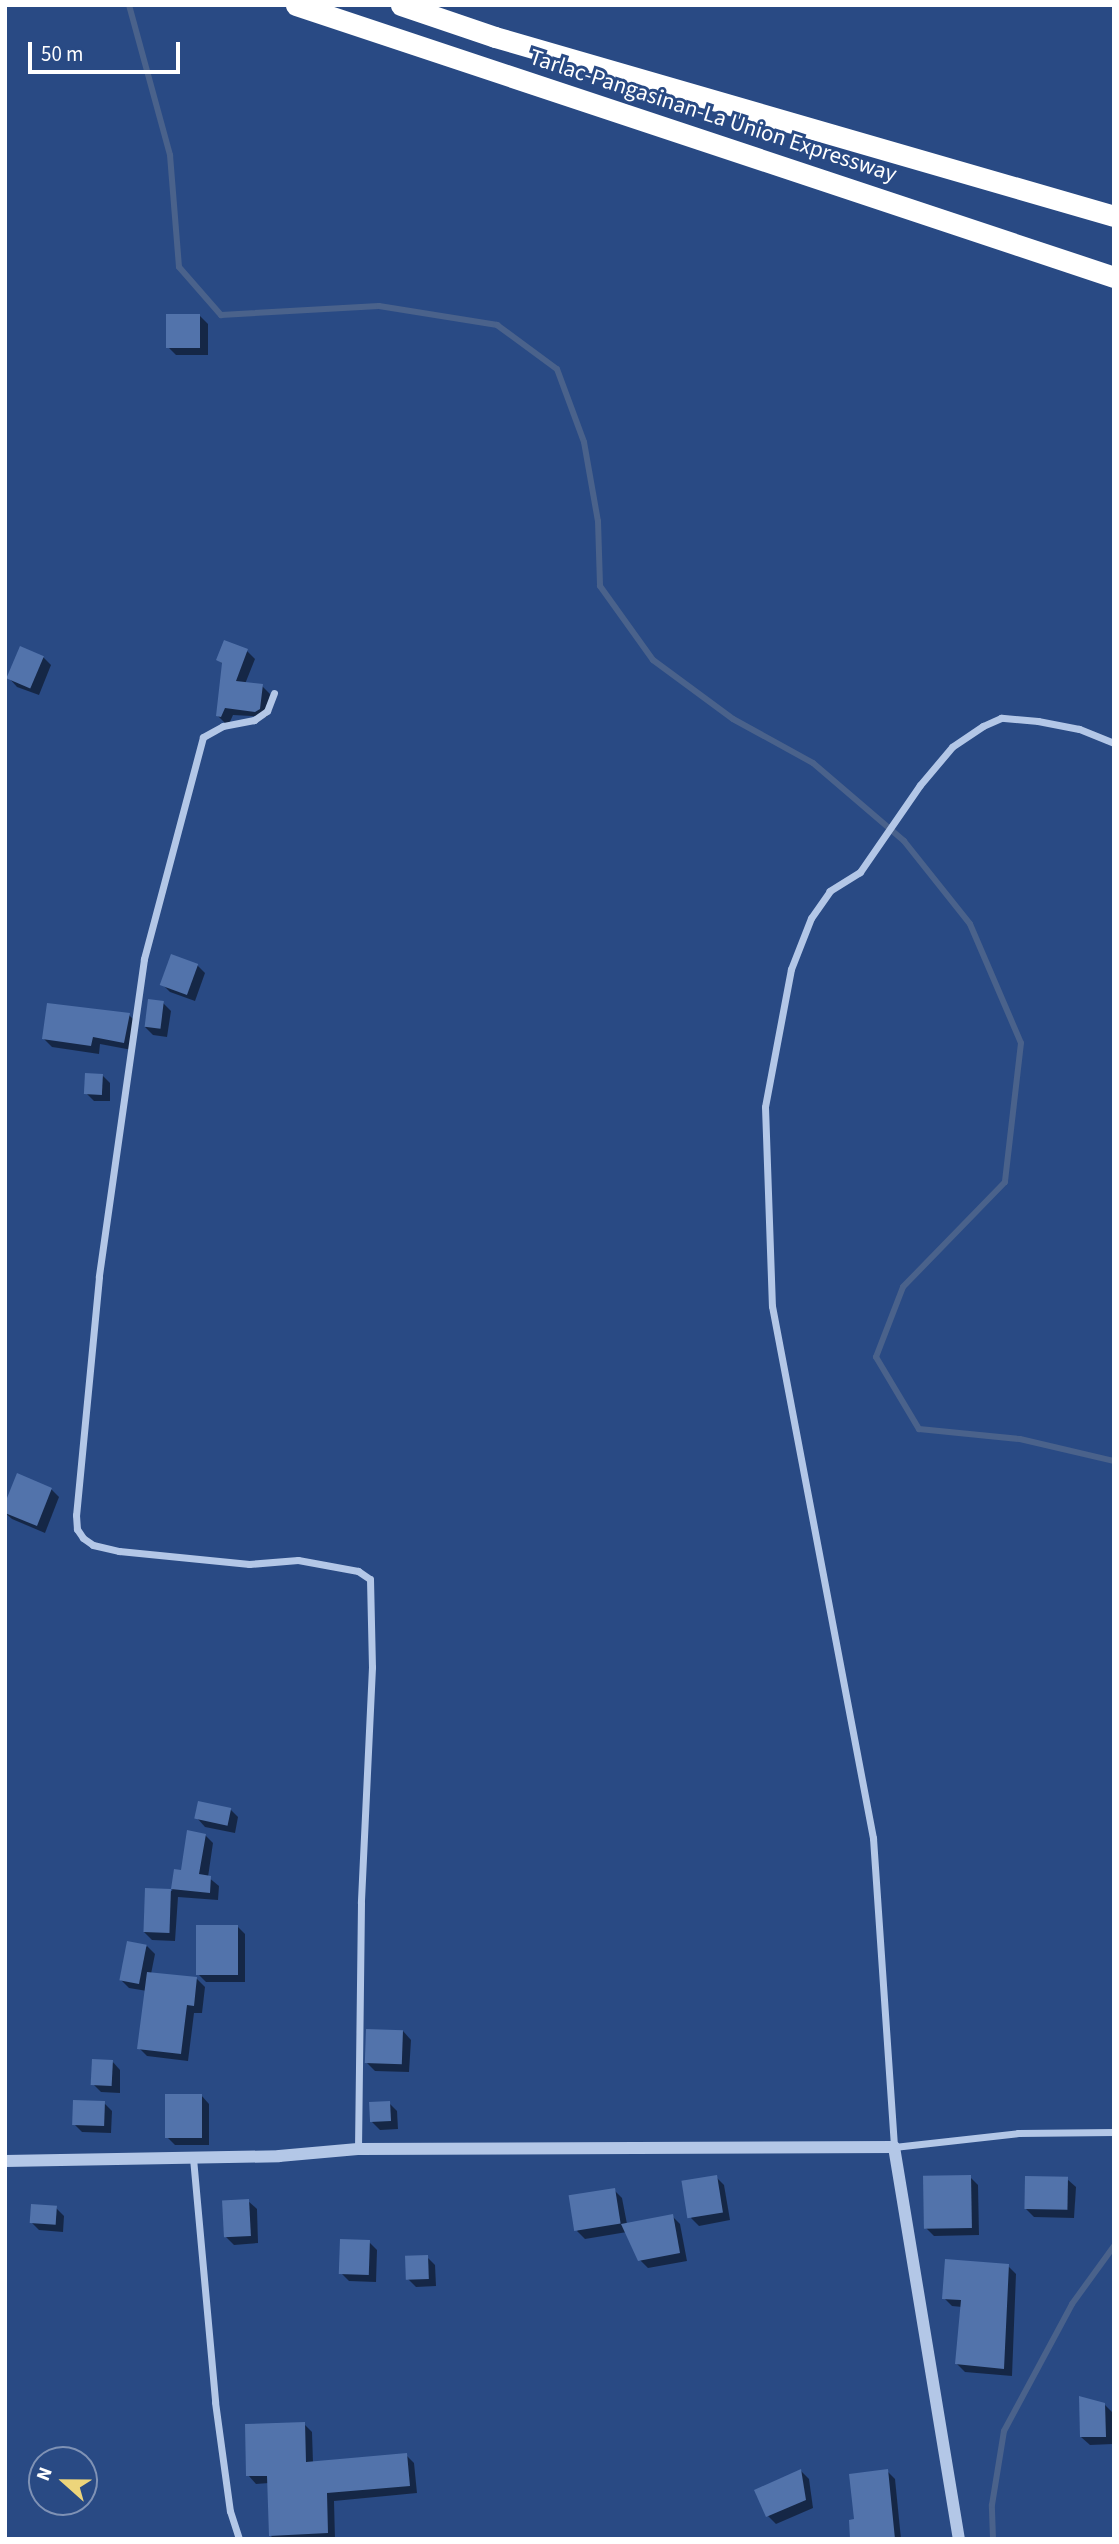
<!DOCTYPE html>
<html>
<head>
<meta charset="utf-8">
<style>
	body { margin:0 }
	#map { position:relative; width:1119px; height:2544px; overflow:hidden; background:#294a84; font-family:"Source Sans 3",sans-serif }
	div>[style] { position:absolute }
	.shadow>* { inset:0; background:#0007 }
	.stream>* { height:6px; margin:-3px; padding:0 3px; transform-origin:3px; border-radius:3px; background:#4a628b }
	.building>* { inset:0; background:#5273ab; transform-origin:0 0 }
	.minor>* { height:7px; margin:-3.5px; padding:0 3.5px; transform-origin:3.5px; border-radius:3.5px; background:#b3c7e7 }
	.tertiary>* { height:12px; margin:-6px; padding:0 6px; transform-origin:6px; border-radius:6px; background:#b3c7e7 }
	.motorway>* { height:21px; margin:-10.5px; padding:0 10.5px; transform-origin:10.5px; border-radius:10.5px; background:#fff }
	span { translate:-50% -50%; white-space:nowrap; text-align:center; line-height:1.15; -webkit-text-stroke:6px #294a84; paint-order:stroke }
	.street-label { font-size:23px; color:#fff }
	.frame { position:absolute; inset:0; border:7px solid #fff; pointer-events:none }
	.north { position:absolute; left:28px; top:2446px; width:70px; height:70px; box-sizing:border-box; background:#294a84; border:2px solid #7f92b5; border-radius:50%; rotate:291deg; font-size:19px; font-weight:700; line-height:28px; text-align:center; color:#fff }
	.north::after { content:''; display:block; margin:auto; width:24px; height:32px; background:#edd57b; clip-path:polygon(50% 0,100% 100%,50% 72%,0 100%) }
	.scale { position:absolute; left:28px; top:42px; width:152px; height:32px; box-sizing:border-box; border:4px solid #fff; border-top:0; padding-left:9px; font-size:21px; line-height:24px; white-space:nowrap; color:#fff; -webkit-text-stroke:5px #294a84; paint-order:stroke }
</style>
</head>
<body>
<div id="map">
	<div class="shadow">
		<i style="clip-path:polygon(200px 316px,208px 324px,208px 355px,176px 355px,168px 347px)"></i>
		<i style="clip-path:polygon(247px 651px,255px 659px,245px 684px,262px 686px,270px 694px,267px 717px,233px 715px,229px 724px,226px 724px,217px 715px,224px 665px,218px 660px)"></i>
		<i style="clip-path:polygon(43px 657px,51px 665px,39px 695px,17px 687px,9px 678px)"></i>
		<i style="clip-path:polygon(197px 965px,205px 973px,195px 1001px,170px 992px,162px 984px)"></i>
		<i style="clip-path:polygon(163px 1003px,171px 1011px,167px 1037px,153px 1035px,145px 1027px)"></i>
		<i style="clip-path:polygon(129px 1015px,137px 1023px,132px 1050px,100px 1044px,99px 1054px,52px 1047px,44px 1039px)"></i>
		<i style="clip-path:polygon(102px 1075px,110px 1083px,110px 1101px,94px 1101px,86px 1093px)"></i>
		<i style="clip-path:polygon(51px 1489px,59px 1497px,45px 1533px,12px 1519px,5px 1513px)"></i>
		<i style="clip-path:polygon(230px 1809px,238px 1817px,235px 1833px,205px 1827px,197px 1818px)"></i>
		<i style="clip-path:polygon(205px 1835px,213px 1843px,208px 1877px,219px 1886px,218px 1900px,178px 1897px,175px 1941px,152px 1940px,144px 1932px,146px 1890px,172px 1891px,176px 1871px,182px 1872px)"></i>
		<i style="clip-path:polygon(237px 1926px,245px 1934px,245px 1982px,206px 1982px,198px 1974px)"></i>
		<i style="clip-path:polygon(147px 1946px,155px 1954px,151px 1974px,197px 1979px,205px 1987px,202px 2013px,194px 2013px,188px 2061px,147px 2056px,139px 2048px,147px 1991px,129px 1988px,121px 1980px)"></i>
		<i style="clip-path:polygon(403px 2031px,411px 2040px,409px 2072px,375px 2071px,367px 2063px)"></i>
		<i style="clip-path:polygon(112px 2061px,120px 2070px,120px 2093px,101px 2092px,93px 2084px)"></i>
		<i style="clip-path:polygon(201px 2095px,209px 2104px,209px 2145px,175px 2145px,167px 2137px)"></i>
		<i style="clip-path:polygon(104px 2103px,112px 2111px,111px 2133px,82px 2132px,74px 2124px)"></i>
		<i style="clip-path:polygon(389px 2103px,397px 2111px,398px 2129px,380px 2130px,372px 2122px)"></i>
		<i style="clip-path:polygon(716px 2177px,724px 2185px,730px 2220px,699px 2226px,691px 2218px)"></i>
		<i style="clip-path:polygon(970px 2177px,978px 2185px,979px 2235px,934px 2236px,926px 2228px)"></i>
		<i style="clip-path:polygon(1067px 2179px,1076px 2187px,1074px 2218px,1034px 2217px,1026px 2209px)"></i>
		<i style="clip-path:polygon(614px 2190px,622px 2198px,627px 2224px,672px 2216px,680px 2224px,687px 2261px,648px 2268px,639px 2259px,627px 2232px,585px 2239px,577px 2231px)"></i>
		<i style="clip-path:polygon(248px 2201px,257px 2209px,258px 2243px,234px 2245px,226px 2237px)"></i>
		<i style="clip-path:polygon(56px 2208px,64px 2216px,63px 2232px,39px 2230px,31px 2222px)"></i>
		<i style="clip-path:polygon(369px 2242px,377px 2250px,376px 2282px,349px 2281px,341px 2273px)"></i>
		<i style="clip-path:polygon(427px 2257px,435px 2265px,436px 2286px,416px 2287px,408px 2279px)"></i>
		<i style="clip-path:polygon(1008px 2266px,1016px 2274px,1012px 2376px,965px 2372px,957px 2364px,962px 2307px,952px 2306px,944px 2298px)"></i>
		<i style="clip-path:polygon(1104px 2404px,1113px 2413px,1113px 2444px,1090px 2445px,1081px 2437px)"></i>
		<i style="clip-path:polygon(304px 2424px,312px 2432px,313px 2463px,406px 2455px,414px 2463px,417px 2493px,334px 2501px,335px 2539px,274px 2539px,271px 2536px,269px 2483px,256px 2484px,248px 2475px)"></i>
		<i style="clip-path:polygon(801px 2471px,809px 2479px,813px 2508px,776px 2524px,768px 2516px,756px 2491px)"></i>
		<i style="clip-path:polygon(887px 2471px,895px 2479px,901px 2539px,852px 2539px,856px 2521px)"></i>
	</div>
	<div class="stream">
		<i style="left:129px;top:5px;width:156px;rotate:74.7deg"></i>
		<i style="left:170px;top:155px;width:112px;rotate:85.4deg"></i>
		<i style="left:179px;top:267px;width:64px;rotate:48.8deg"></i>
		<i style="left:221px;top:315px;width:158px;rotate:-3.3deg"></i>
		<i style="left:379px;top:306px;width:120px;rotate:9.1deg"></i>
		<i style="left:497px;top:325px;width:74px;rotate:36.3deg"></i>
		<i style="left:557px;top:369px;width:78px;rotate:69.7deg"></i>
		<i style="left:584px;top:442px;width:80px;rotate:80deg"></i>
		<i style="left:598px;top:521px;width:65px;rotate:88.2deg"></i>
		<i style="left:600px;top:586px;width:91px;rotate:54.4deg"></i>
		<i style="left:653px;top:660px;width:99px;rotate:36.4deg"></i>
		<i style="left:733px;top:719px;width:91px;rotate:28.8deg"></i>
		<i style="left:813px;top:763px;width:120px;rotate:40.6deg"></i>
		<i style="left:904px;top:841px;width:106px;rotate:51.5deg"></i>
		<i style="left:970px;top:924px;width:129px;rotate:66.8deg"></i>
		<i style="left:1021px;top:1043px;width:140px;rotate:96.6deg"></i>
		<i style="left:1005px;top:1182px;width:146px;rotate:134.2deg"></i>
		<i style="left:903px;top:1287px;width:75px;rotate:111.1deg"></i>
		<i style="left:876px;top:1357px;width:84px;rotate:59.2deg"></i>
		<i style="left:919px;top:1429px;width:101px;rotate:5.7deg"></i>
		<i style="left:1020px;top:1439px;width:97px;rotate:13.2deg"></i>
		<i style="left:993px;top:2539px;width:34px;rotate:-92deg"></i>
		<i style="left:992px;top:2505px;width:75px;rotate:-80.8deg"></i>
		<i style="left:1004px;top:2431px;width:144px;rotate:-61.8deg"></i>
		<i style="left:1072px;top:2304px;width:72px;rotate:-54.1deg"></i>
	</div>
	<div class="building">
		<i style="left:166px;top:314px;width:34px;height:34px"></i>
		<i style="clip-path:polygon(224px 640px,248px 649px,236px 681px,263px 684px,260px 709px,255px 712px,225px 708px,221px 717px,216px 716px,222px 663px,216px 660px)"></i>
		<i style="left:20px;top:646px;width:26px;height:35px;rotate:23deg"></i>
		<i style="left:171px;top:954px;width:29px;height:33px;rotate:20deg"></i>
		<i style="left:148px;top:999px;width:16px;height:28px;rotate:7deg"></i>
		<i style="clip-path:polygon(47px 1003px,130px 1013px,124px 1043px,93px 1037px,91px 1046px,42px 1039px)"></i>
		<i style="left:85px;top:1073px;width:18px;height:21px;rotate:3deg"></i>
		<i style="clip-path:polygon(17px 1473px,52px 1488px,37px 1526px,5px 1513px,5px 1503px)"></i>
		<i style="left:198px;top:1801px;width:34px;height:18px;rotate:12deg"></i>
		<i style="clip-path:polygon(187px 1830px,206px 1834px,199px 1874px,211px 1876px,210px 1893px,171px 1889px,174px 1869px,181px 1870px)"></i>
		<i style="left:145px;top:1888px;width:26px;height:44px;rotate:2deg"></i>
		<i style="left:196px;top:1925px;width:42px;height:50px"></i>
		<i style="left:127px;top:1941px;width:20px;height:40px;rotate:11deg"></i>
		<i style="clip-path:polygon(147px 1972px,197px 1977px,194px 2006px,187px 2005px,181px 2054px,137px 2049px)"></i>
		<i style="left:366px;top:2029px;width:37px;height:34px;rotate:2deg"></i>
		<i style="left:92px;top:2059px;width:21px;height:26px;rotate:3deg"></i>
		<i style="left:165px;top:2094px;width:37px;height:44px"></i>
		<i style="left:73px;top:2100px;width:32px;height:25px;rotate:2deg"></i>
		<i style="left:390px;top:2101px;width:20px;height:21px;rotate:87deg"></i>
		<i style="left:717px;top:2175px;width:38px;height:36px;rotate:81deg"></i>
		<i style="left:971px;top:2175px;width:53px;height:48px;rotate:89deg"></i>
		<i style="left:1025px;top:2176px;width:43px;height:33px;rotate:1deg"></i>
		<i style="left:615px;top:2188px;width:36px;height:47px;rotate:81deg"></i>
		<i style="left:249px;top:2199px;width:37px;height:27px;rotate:87deg"></i>
		<i style="left:31px;top:2204px;width:26px;height:19px;rotate:4deg"></i>
		<i style="clip-path:polygon(673px 2214px,680px 2253px,638px 2261px,621px 2224px)"></i>
		<i style="left:340px;top:2239px;width:30px;height:35px;rotate:2deg"></i>
		<i style="left:428px;top:2255px;width:24px;height:23px;rotate:88deg"></i>
		<i style="clip-path:polygon(945px 2259px,1009px 2264px,1004px 2369px,955px 2364px,961px 2300px,942px 2299px)"></i>
		<i style="clip-path:polygon(1079px 2396px,1105px 2403px,1106px 2437px,1080px 2437px)"></i>
		<i style="clip-path:polygon(305px 2422px,306px 2462px,407px 2453px,410px 2486px,327px 2493px,328px 2533px,269px 2536px,267px 2476px,246px 2476px,245px 2424px)"></i>
		<i style="clip-path:polygon(801px 2469px,806px 2500px,766px 2517px,754px 2490px)"></i>
		<i style="clip-path:polygon(888px 2469px,895px 2539px,850px 2539px,849px 2520px,854px 2519px,849px 2474px)"></i>
	</div>
	<div class="minor">
		<i style="left:274px;top:693px;width:19px;rotate:111deg"></i>
		<i style="left:267px;top:711px;width:16px;rotate:145deg"></i>
		<i style="left:254px;top:720px;width:32px;rotate:169deg"></i>
		<i style="left:223px;top:726px;width:23px;rotate:151deg"></i>
		<i style="left:203px;top:737px;width:230px;rotate:104.9deg"></i>
		<i style="left:144px;top:959px;width:321px;rotate:98.1deg"></i>
		<i style="left:99px;top:1277px;width:239px;rotate:95.5deg"></i>
		<i style="left:76px;top:1515px;width:14px;rotate:86deg"></i>
		<i style="left:77px;top:1529px;width:11px;rotate:56deg"></i>
		<i style="left:83px;top:1538px;width:12px;rotate:35deg"></i>
		<i style="left:93px;top:1545px;width:27px;rotate:13deg"></i>
		<i style="left:119px;top:1551px;width:131px;rotate:5.7deg"></i>
		<i style="left:249px;top:1564px;width:49px;rotate:-4.7deg"></i>
		<i style="left:298px;top:1560px;width:61px;rotate:10.4deg"></i>
		<i style="left:358px;top:1571px;width:14px;rotate:34deg"></i>
		<i style="left:370px;top:1579px;width:88px;rotate:88.7deg"></i>
		<i style="left:372px;top:1667px;width:236px;rotate:92.7deg"></i>
		<i style="left:361px;top:1903px;width:246px;rotate:90.7deg"></i>
		<i style="left:1114px;top:743px;width:38px;rotate:-158deg"></i>
		<i style="left:1079px;top:729px;width:42px;rotate:-169deg"></i>
		<i style="left:1038px;top:721px;width:37px;rotate:-175deg"></i>
		<i style="left:1001px;top:718px;width:20px;rotate:156deg"></i>
		<i style="left:983px;top:726px;width:37px;rotate:146deg"></i>
		<i style="left:952px;top:747px;width:50px;rotate:130.1deg"></i>
		<i style="left:920px;top:785px;width:106px;rotate:124.6deg"></i>
		<i style="left:860px;top:872px;width:36px;rotate:148deg"></i>
		<i style="left:830px;top:891px;width:33px;rotate:125deg"></i>
		<i style="left:811px;top:918px;width:55px;rotate:111.4deg"></i>
		<i style="left:791px;top:969px;width:140px;rotate:100.7deg"></i>
		<i style="left:765px;top:1107px;width:199px;rotate:88deg"></i>
		<i style="left:772px;top:1306px;width:542px;rotate:79.25deg"></i>
		<i style="left:873px;top:1838px;width:310px;rotate:86.1deg"></i>
		<i style="left:894px;top:2147px;width:125px;rotate:-6.4deg"></i>
		<i style="left:1018px;top:2133px;width:96px;rotate:-0.6deg"></i>
		<i style="left:193px;top:2158px;width:245px;rotate:84.8deg"></i>
		<i style="left:215px;top:2402px;width:110px;rotate:82.2deg"></i>
		<i style="left:230px;top:2511px;width:29px;rotate:72deg"></i>
	</div>
	<div class="tertiary">
		<i style="left:5px;top:2161px;width:274px;rotate:-1deg"></i>
		<i style="left:279px;top:2156px;width:79px;rotate:-5.1deg"></i>
		<i style="left:358px;top:2149px;width:536px;rotate:-0.21deg"></i>
		<i style="left:894px;top:2147px;width:397px;rotate:80.6deg"></i>
	</div>
	<div class="motorway">
		<i style="left:296px;top:5px;width:862px;rotate:18.39deg"></i>
		<i style="left:401px;top:5px;width:99px;rotate:18.8deg"></i>
		<i style="left:495px;top:37px;width:644px;rotate:16.13deg"></i>
	</div>
	<div class="street-label">
		<span style="left:713px;top:116px;rotate:18deg">Tarlac-Pangasinan-La Union Expressway</span>
	</div>
	<div class="frame"></div>
	<div class="north">N</div>
	<div class="scale">50 m</div>
</div>
</body>
</html>
